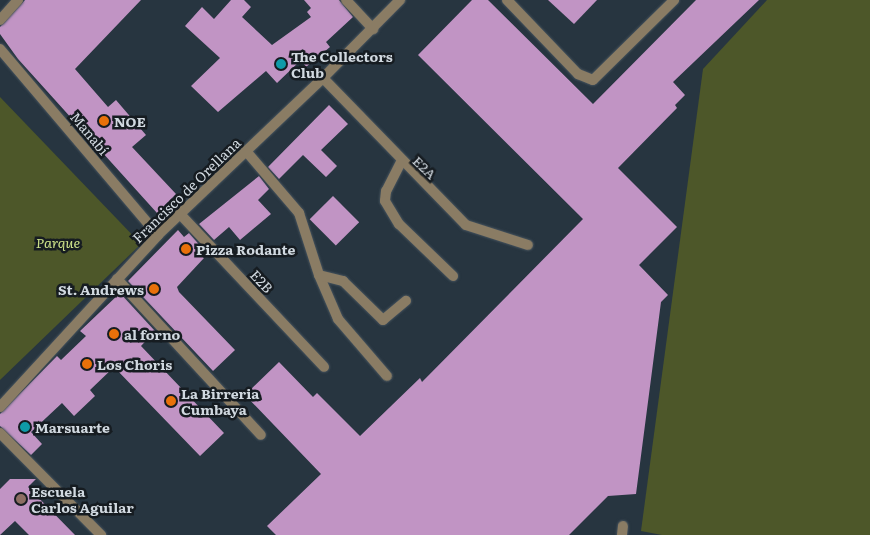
<!DOCTYPE html>
<html>
<head>
<meta charset="utf-8">
<style>
	body { margin:0 }
	#map { position:relative; width:870px; height:535px; overflow:hidden; background:#273540; font-family:Literata,serif }
	div>[style] { position:absolute }
	.green>* { inset:0; background:#4d5729 }
	.building>* { inset:0; background:#c194c4; transform-origin:0 0 }
	.roads { filter:drop-shadow(0 0 1px #46535d) drop-shadow(0 0 1px #46535d) }
	.service>* { height:10px; margin:-5px; padding:0 5px; transform-origin:5px; border-radius:5px; background:#8a7c64 }
	.minor>* { height:10px; margin:-5px; padding:0 5px; transform-origin:5px; border-radius:5px; background:#8a7c64 }
	.tertiary>* { height:10px; margin:-5px; padding:0 5px; transform-origin:5px; border-radius:5px; background:#8a7c64 }
	.dots>* { width:14px; height:14px; translate:-50% -50%; box-sizing:border-box; border:2px solid #161c21; border-radius:50% }
	span { translate:-50% -50%; white-space:nowrap; text-align:center; line-height:1.15; -webkit-text-stroke:5px #161c21; paint-order:stroke }
	.poi-label { font-size:14px; color:#d1d9e0; font-weight:700 }
	.left { translate:0 -50%; text-align:left }
	.right { translate:-100% -50%; text-align:right }
	.street-label { font-size:14px; color:#d1d9e0 }
	.park-label { font-size:14px; color:#cce188; font-style:italic }
</style>
</head>
<body>
<div id="map">
	<div class="green">
		<i style="clip-path:polygon(767px 0,870px 0,870px 535px,662px 535px,641px 531px,703px 69px)"></i>
		<i style="clip-path:polygon(0 97px,141px 244px,0 380px)"></i>
	</div>
	<div class="building">
		<i style="clip-path:polygon(25px 0,141px 0,75px 69px,108px 107px,116px 100px,146px 135px,132px 147px,176px 194px,157px 213px,18px 59px,0 34px,0 27px)"></i>
		<i style="clip-path:polygon(231px 0,244px 0,251px 7px,242px 17px,272px 45px,311px 17px,307px 12px,311px 8px,304px 0,339px 0,353px 17px,326px 42px,330px 47px,306px 67px,301px 60px,277px 83px,266px 71px,218px 112px,191px 86px,220px 58px,185px 26px,202px 7px,214px 19px)"></i>
		<i style="clip-path:polygon(472px 0,488px 0,593px 104px,696px 0,759px 0,673px 82px,685px 95px,675px 105px,677px 108px,618px 168px,677px 227px,639px 265px,668px 295px,661px 302px,636px 494px,608px 496px,569px 535px,276px 535px,267px 526px,321px 474px,245px 395px,279px 362px,313px 397px,317px 393px,360px 436px,420px 378px,422px 382px,583px 219px,418px 55px)"></i>
		<i style="clip-path:polygon(548px 0,597px 0,574px 24px)"></i>
		<i style="clip-path:polygon(329px 105px,348px 124px,321px 150px,337px 166px,326px 177px,303px 155px,279px 179px,268px 167px)"></i>
		<i style="clip-path:polygon(259px 176px,269px 189px,258px 200px,271px 214px,240px 240px,229px 227px,214px 240px,199px 224px)"></i>
		<i style="left:333px;top:196px;width:37px;height:33px;rotate:45deg"></i>
		<i style="clip-path:polygon(178px 230px,184px 237px,189px 233px,203px 249px,199px 252px,204px 258px,177px 287px,179px 292px,235px 350px,213px 371px,128px 281px)"></i>
		<i style="clip-path:polygon(120px 293px,155px 331px,141px 346px,224px 433px,200px 456px,114px 367px,90px 390px,95px 396px,74px 416px,62px 403px,31px 432px,42px 444px,31px 455px,0 426px,0 414px,57px 356px,61px 360px,86px 336px,80px 331px)"></i>
		<i style="clip-path:polygon(10px 479px,36px 479px,28px 487px,75px 535px,29px 535px,15px 521px,0 535px,0 489px)"></i>
	</div>
	<div class="roads">
		<div class="service">
			<i style="left:507px;top:0;width:103px;rotate:46.2deg"></i>
			<i style="left:578px;top:74px;width:16px;rotate:22deg"></i>
			<i style="left:593px;top:80px;width:114px;rotate:-44.6deg"></i>
			<i style="left:246px;top:151px;width:82px;rotate:49.5deg"></i>
			<i style="left:299px;top:213px;width:65px;rotate:72.1deg"></i>
			<i style="left:319px;top:275px;width:48px;rotate:66.6deg"></i>
			<i style="left:338px;top:319px;width:75px;rotate:49.3deg"></i>
			<i style="left:401px;top:162px;width:33px;rotate:117deg"></i>
			<i style="left:386px;top:191px;width:10px;rotate:96deg"></i>
			<i style="left:385px;top:201px;width:27px;rotate:59deg"></i>
			<i style="left:399px;top:224px;width:75px;rotate:43.9deg"></i>
			<i style="left:319px;top:275px;width:25px;rotate:14deg"></i>
			<i style="left:343px;top:281px;width:56px;rotate:44.3deg"></i>
			<i style="left:383px;top:320px;width:30px;rotate:-40deg"></i>
			<i style="left:622px;top:535px;width:9px;rotate:-84deg"></i>
		</div>
		<div class="minor">
			<i style="left:346px;top:0;width:40px;rotate:47deg"></i>
			<i style="left:0;top:20px;width:27px;rotate:-48deg"></i>
			<i style="left:0;top:49px;width:244px;rotate:49.7deg"></i>
			<i style="left:323px;top:78px;width:205px;rotate:45.8deg"></i>
			<i style="left:466px;top:225px;width:65px;rotate:17.9deg"></i>
			<i style="left:180px;top:214px;width:210px;rotate:46.7deg"></i>
			<i style="left:117px;top:279px;width:212px;rotate:47.3deg"></i>
			<i style="left:0;top:433px;width:144px;rotate:45.3deg"></i>
		</div>
		<div class="tertiary">
			<i style="left:0;top:407px;width:234px;rotate:-47.4deg"></i>
			<i style="left:158px;top:235px;width:228px;rotate:-43.6deg"></i>
			<i style="left:323px;top:78px;width:110px;rotate:-45.4deg"></i>
		</div>
	</div>
	<div class="dots">
		<i style="left:281px;top:64px;background:#0f9aa8"></i>
		<i style="left:104px;top:121px;background:#e8710a"></i>
		<i style="left:186px;top:249px;background:#e8710a"></i>
		<i style="left:154px;top:289px;background:#e8710a"></i>
		<i style="left:114px;top:334px;background:#e8710a"></i>
		<i style="left:87px;top:364px;background:#e8710a"></i>
		<i style="left:171px;top:401px;background:#e8710a"></i>
		<i style="left:25px;top:427px;background:#0f9aa8"></i>
		<i style="left:21px;top:499px;background:#8d6e63"></i>
	</div>
	<div class="poi-label">
		<span class="left" style="left:291px;top:64px">The Collectors<br>Club</span>
		<span class="left" style="left:114px;top:121px">NOE</span>
		<span class="left" style="left:196px;top:249px">Pizza Rodante</span>
		<span class="right" style="left:144px;top:289px">St. Andrews</span>
		<span class="left" style="left:124px;top:334px">al forno</span>
		<span class="left" style="left:97px;top:364px">Los Choris</span>
		<span class="left" style="left:181px;top:401px">La Birreria<br>Cumbaya</span>
		<span class="left" style="left:35px;top:427px">Marsuarte</span>
		<span class="left" style="left:31px;top:499px">Escuela<br>Carlos Aguilar</span>
	</div>
	<div class="street-label">
		<span style="left:90px;top:133px;rotate:50deg">Manabí</span>
		<span style="left:425px;top:167px;rotate:44deg">E2A</span>
		<span style="left:186px;top:190px;rotate:-44deg">Francisco de Orellana</span>
		<span style="left:262px;top:281px;rotate:47deg">E2B</span>
	</div>
	<div class="park-label">
		<span style="left:58px;top:242px">Parque</span>
	</div>
</div>
</body>
</html>
